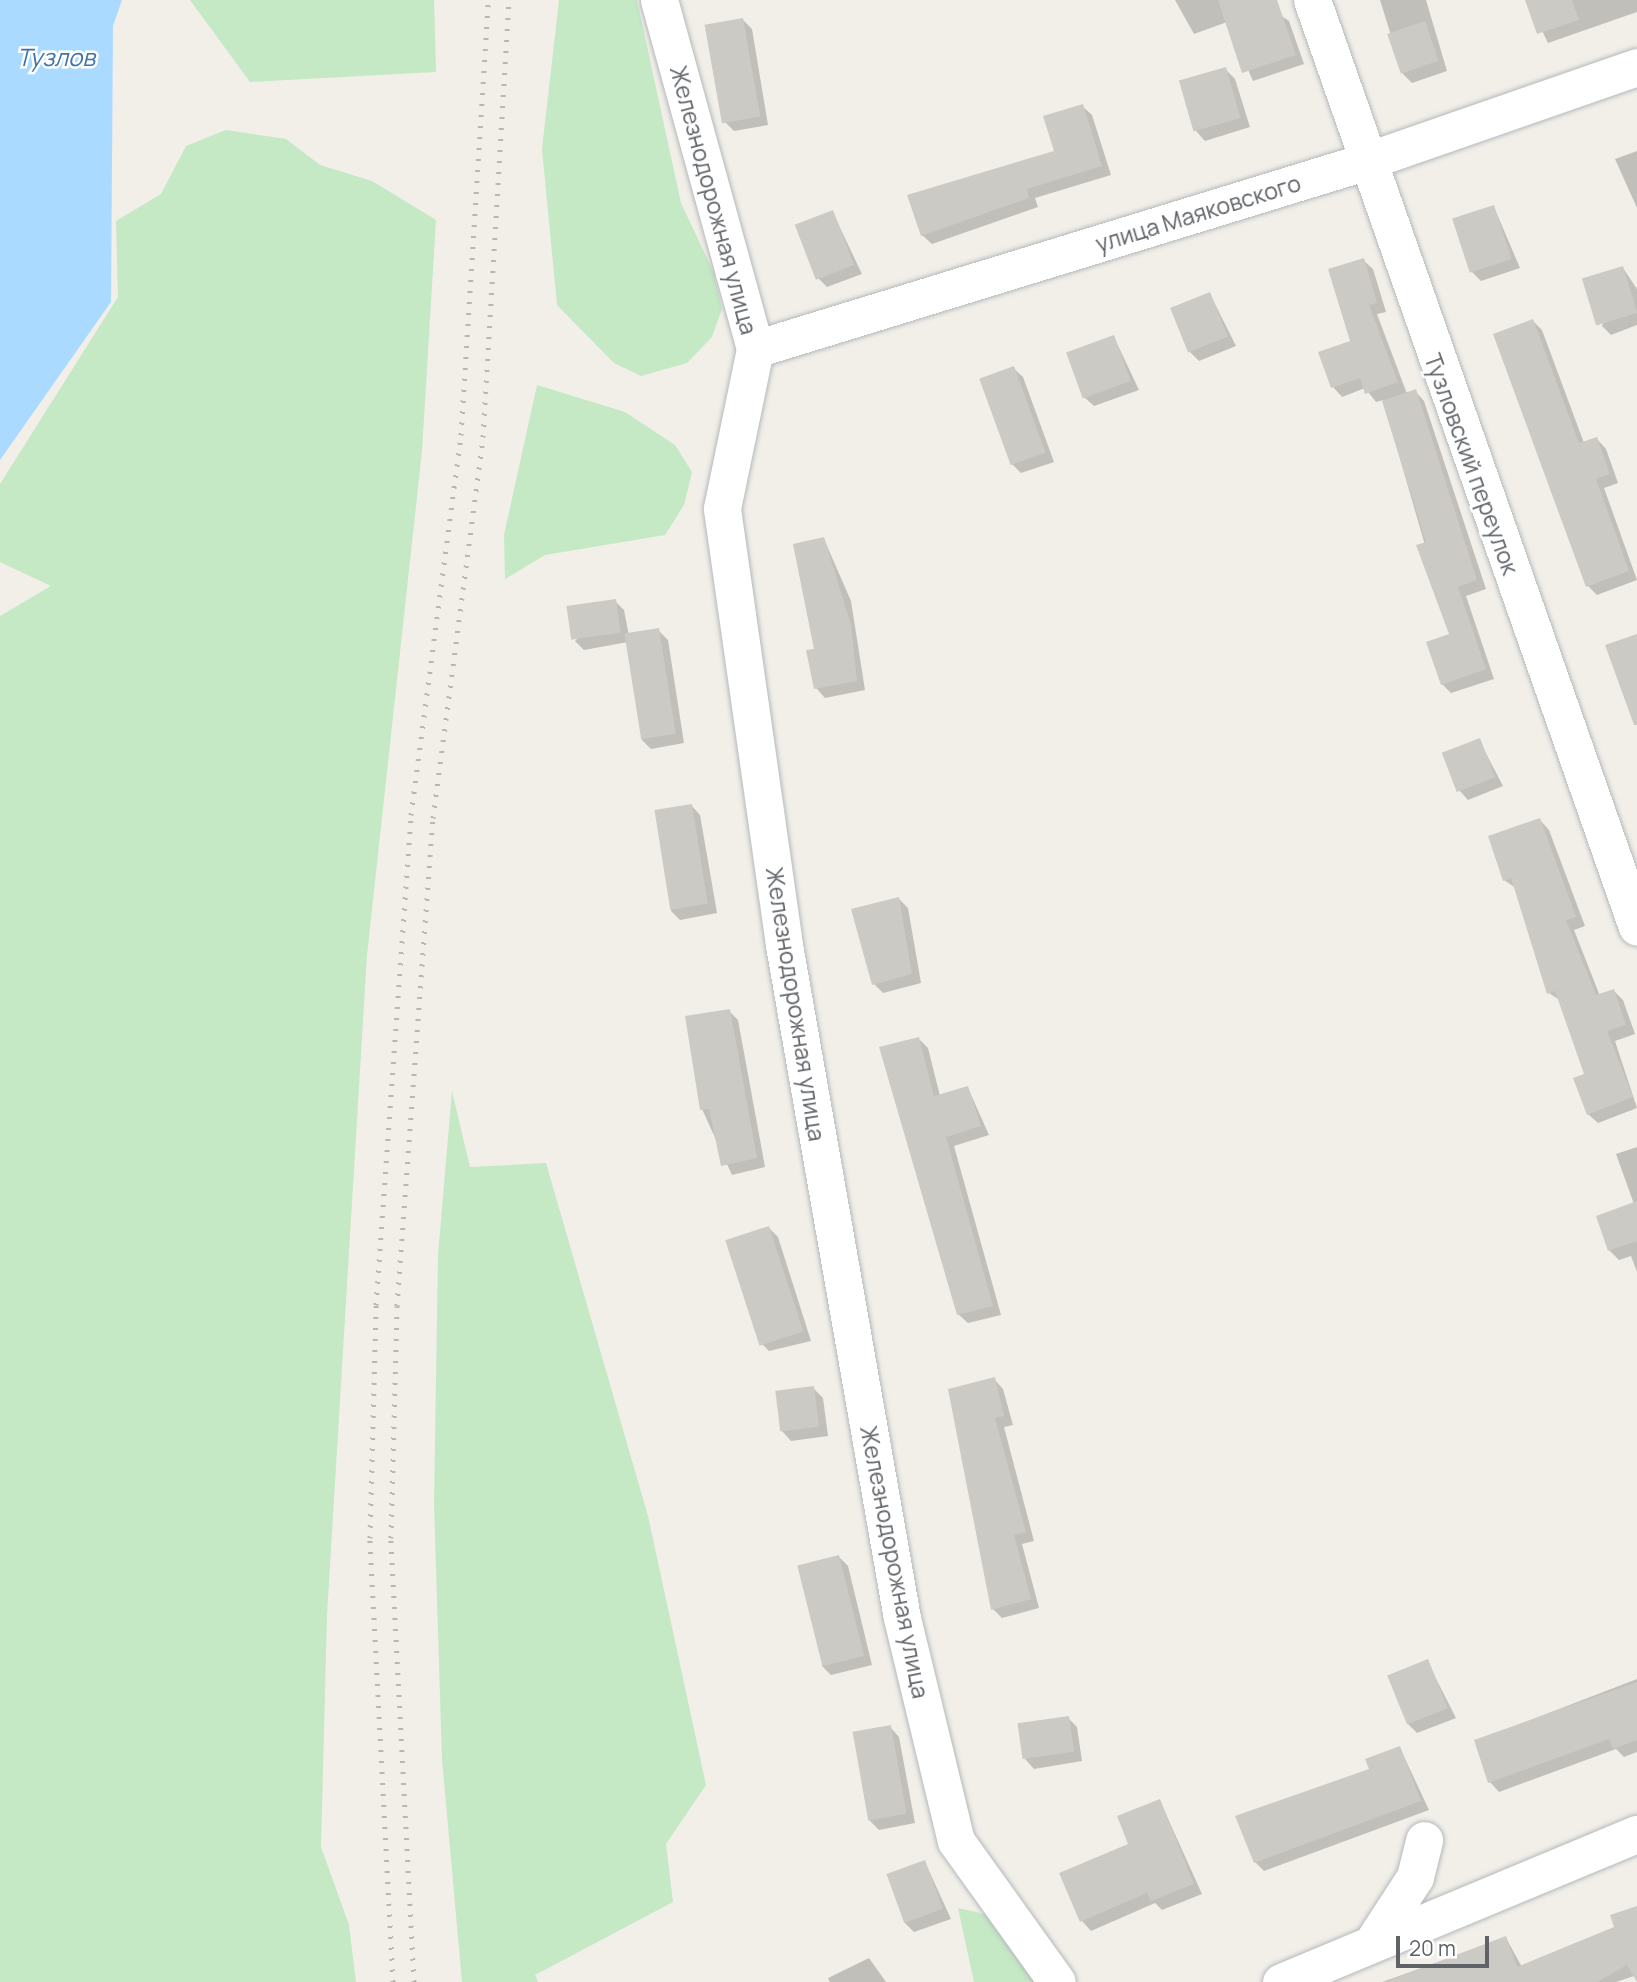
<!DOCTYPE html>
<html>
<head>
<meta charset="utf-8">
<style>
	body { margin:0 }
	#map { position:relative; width:1637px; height:1982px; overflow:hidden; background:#f1efe8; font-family:Manrope,sans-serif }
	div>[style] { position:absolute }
	.green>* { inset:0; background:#c5e8c5 }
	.water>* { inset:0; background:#aadaff }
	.shadow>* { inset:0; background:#0003 }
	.building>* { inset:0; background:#cccac5; transform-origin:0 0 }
	.roads { filter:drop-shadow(0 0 2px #b5b8bc) drop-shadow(0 0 2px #b5b8bc) }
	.minor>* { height:37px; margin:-18.5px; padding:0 18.5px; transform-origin:18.5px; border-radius:18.5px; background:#fff }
	.rail>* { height:5px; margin-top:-2.5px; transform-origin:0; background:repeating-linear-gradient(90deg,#b6b7b8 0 2px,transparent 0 11px) }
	span { translate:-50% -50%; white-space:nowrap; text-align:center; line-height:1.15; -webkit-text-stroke:5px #fff; paint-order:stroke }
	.street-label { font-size:23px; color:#5f6368 }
	.water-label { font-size:24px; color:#4174aa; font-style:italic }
	.scale { position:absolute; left:1396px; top:1936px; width:93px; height:32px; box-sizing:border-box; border:4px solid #5f6368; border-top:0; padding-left:9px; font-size:21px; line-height:24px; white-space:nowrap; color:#5f6368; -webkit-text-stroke:5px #fff; paint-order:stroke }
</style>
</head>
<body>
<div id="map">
	<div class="green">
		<i style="clip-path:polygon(190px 0,434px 0,436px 72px,250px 82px)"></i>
		<i style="clip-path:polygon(559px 0,637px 0,681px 203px,714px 273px,722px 309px,712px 337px,687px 363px,641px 376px,614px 363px,557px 305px,542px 149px)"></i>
		<i style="clip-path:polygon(226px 130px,286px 139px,320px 165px,372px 181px,436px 220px,422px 451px,367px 955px,327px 1615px,321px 1847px,349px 1925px,356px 1982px,0 1982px,0 616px,51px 586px,0 562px,0 484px,118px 297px,116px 221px,161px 194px,186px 146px)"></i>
		<i style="clip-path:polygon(537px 385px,625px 412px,675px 445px,692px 472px,684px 505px,665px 535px,545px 555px,505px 579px,504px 535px)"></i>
		<i style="clip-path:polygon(452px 1091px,470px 1167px,546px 1163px,648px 1516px,706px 1785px,666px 1844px,673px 1902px,535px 1975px,538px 1982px,462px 1982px,442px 1759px,434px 1504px,438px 1255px)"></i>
		<i style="clip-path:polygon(958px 1908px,989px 1915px,1036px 1982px,974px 1982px)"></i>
	</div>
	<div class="water">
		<i style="clip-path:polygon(0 0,122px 0,113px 26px,111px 302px,0 460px)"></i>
	</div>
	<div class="shadow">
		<i style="clip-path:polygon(1175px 0,1258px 0,1289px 21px,1304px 64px,1253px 81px,1227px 22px,1194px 34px)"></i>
		<i style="clip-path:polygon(1380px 0,1426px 0,1447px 71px,1412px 83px,1403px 74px)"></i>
		<i style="clip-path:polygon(1527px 0,1637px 0,1637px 12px,1548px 43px)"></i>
		<i style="clip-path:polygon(743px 20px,752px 29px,768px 125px,734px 131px,725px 122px)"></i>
		<i style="clip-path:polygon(1225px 69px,1235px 79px,1250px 127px,1205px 141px,1196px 131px)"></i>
		<i style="clip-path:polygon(1082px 106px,1092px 115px,1111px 175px,1035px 198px,1038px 207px,932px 244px,922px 235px,1056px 152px)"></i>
		<i style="clip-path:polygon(1637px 151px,1637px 208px,1615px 159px)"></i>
		<i style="clip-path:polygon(1494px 207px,1520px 268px,1481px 281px,1471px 271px)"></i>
		<i style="clip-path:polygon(833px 213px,862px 274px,827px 287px,818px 278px)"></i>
		<i style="clip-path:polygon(1363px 260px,1373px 269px,1386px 312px,1377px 314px,1407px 394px,1415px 391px,1424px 401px,1486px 589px,1466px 596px,1494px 679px,1451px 693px,1442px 684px,1451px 635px,1383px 400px,1376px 402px,1365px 388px,1342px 397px,1333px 387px,1353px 342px)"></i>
		<i style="clip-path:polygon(1623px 268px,1637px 289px,1637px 325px,1611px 335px,1602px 326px)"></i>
		<i style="clip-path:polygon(1210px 294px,1236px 346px,1199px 361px,1190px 352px)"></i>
		<i style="clip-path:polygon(1533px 321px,1542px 330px,1584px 443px,1597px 439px,1606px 449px,1618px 483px,1604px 488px,1637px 580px,1597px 595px,1588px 586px)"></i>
		<i style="clip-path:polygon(1114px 337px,1139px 390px,1094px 406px,1084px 397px)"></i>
		<i style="clip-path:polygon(1013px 368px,1023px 377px,1054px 462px,1021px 473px,1012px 464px)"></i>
		<i style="clip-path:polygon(824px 539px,851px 601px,865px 690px,825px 698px,816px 688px)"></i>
		<i style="clip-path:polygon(615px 601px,624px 610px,629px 636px,658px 630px,668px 640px,684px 743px,651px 749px,642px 740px,628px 642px,584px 650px,575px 641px)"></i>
		<i style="clip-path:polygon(1479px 740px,1503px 786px,1468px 800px,1459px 790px)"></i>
		<i style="clip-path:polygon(691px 805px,700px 815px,717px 913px,680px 920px,671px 911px)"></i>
		<i style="clip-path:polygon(1540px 820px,1549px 830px,1585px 926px,1574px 930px,1600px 996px,1614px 991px,1623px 1000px,1635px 1034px,1615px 1041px,1637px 1108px,1598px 1123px,1588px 1114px,1586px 1075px,1561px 1001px,1549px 993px,1516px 888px,1504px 880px)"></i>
		<i style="clip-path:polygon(899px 899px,908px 908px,921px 983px,883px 993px,874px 984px)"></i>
		<i style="clip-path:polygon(729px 1011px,738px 1020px,765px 1167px,732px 1175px,702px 1109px)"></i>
		<i style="clip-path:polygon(918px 1038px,928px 1048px,940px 1096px,968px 1088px,989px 1135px,954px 1146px,1001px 1315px,968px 1323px,958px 1314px)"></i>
		<i style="clip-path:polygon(1637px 1147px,1637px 1272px,1631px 1256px,1619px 1260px,1610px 1251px,1598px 1217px,1634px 1204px,1616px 1154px)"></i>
		<i style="clip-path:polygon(769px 1228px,778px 1237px,811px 1341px,769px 1351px,760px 1342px)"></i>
		<i style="clip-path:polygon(994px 1379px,1003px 1389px,1013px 1425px,1004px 1427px,1034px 1541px,1022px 1544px,1039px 1608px,1002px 1618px,993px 1609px)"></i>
		<i style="clip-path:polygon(813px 1388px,823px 1398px,828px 1436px,791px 1441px,782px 1431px)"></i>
		<i style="clip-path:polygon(839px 1557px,848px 1566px,872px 1665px,831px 1675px,822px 1666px)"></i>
		<i style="clip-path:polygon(1427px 1661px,1456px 1718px,1417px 1733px,1408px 1724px)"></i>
		<i style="clip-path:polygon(1637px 1679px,1637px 1752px,1624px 1757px,1616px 1749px,1499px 1792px,1490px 1782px,1476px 1741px)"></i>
		<i style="clip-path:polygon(1068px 1718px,1077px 1727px,1082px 1761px,1034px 1769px,1025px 1759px)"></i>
		<i style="clip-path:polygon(890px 1727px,899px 1737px,915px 1823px,879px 1830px,869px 1820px)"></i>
		<i style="clip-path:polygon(1400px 1748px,1429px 1810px,1264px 1871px,1255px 1862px)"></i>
		<i style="clip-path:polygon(1160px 1801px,1202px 1894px,1162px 1910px,1155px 1903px,1091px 1931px,1082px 1921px)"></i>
		<i style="clip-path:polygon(925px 1862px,951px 1919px,914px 1932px,904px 1922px)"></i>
		<i style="clip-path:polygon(1637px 1907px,1637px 1975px,1616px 1982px,1382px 1982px,1506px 1938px,1522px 1967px,1616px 1928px)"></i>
		<i style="clip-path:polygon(869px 1958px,886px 1982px,830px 1982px,828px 1978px)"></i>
	</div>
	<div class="building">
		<i style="clip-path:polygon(1218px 0,1277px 0,1296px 55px,1242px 73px)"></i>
		<i style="clip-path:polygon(1525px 0,1572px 0,1579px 20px,1537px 34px)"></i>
		<i style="left:743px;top:18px;width:100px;height:39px;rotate:80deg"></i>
		<i style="left:1425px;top:21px;width:42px;height:40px;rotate:71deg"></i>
		<i style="left:1226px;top:67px;width:53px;height:49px;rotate:74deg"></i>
		<i style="clip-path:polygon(1083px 104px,1102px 166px,1027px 189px,1029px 198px,921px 236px,907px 195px,1054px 151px,1043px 116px)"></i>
		<i style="left:1494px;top:205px;width:57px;height:44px;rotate:72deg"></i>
		<i style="left:833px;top:210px;width:59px;height:41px;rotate:69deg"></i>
		<i style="clip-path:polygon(1364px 258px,1377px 303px,1369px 305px,1398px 382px,1365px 394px,1360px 378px,1331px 388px,1318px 352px,1350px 341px,1328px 269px)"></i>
		<i style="left:1623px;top:266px;width:49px;height:43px;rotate:73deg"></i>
		<i style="left:1210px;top:292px;width:48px;height:43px;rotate:68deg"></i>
		<i style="clip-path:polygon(1533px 319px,1579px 443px,1597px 437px,1610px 474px,1596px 479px,1629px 571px,1586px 587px,1493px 334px)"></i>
		<i style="left:1114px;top:335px;width:49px;height:51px;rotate:70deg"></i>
		<i style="left:1014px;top:366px;width:92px;height:37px;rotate:70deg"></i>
		<i style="clip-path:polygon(1416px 389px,1477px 580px,1458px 587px,1486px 669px,1441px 685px,1426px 642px,1449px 634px,1416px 545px,1426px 542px,1382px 401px)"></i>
		<i style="clip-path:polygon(824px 537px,851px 625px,857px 681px,814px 689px,806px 650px,814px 649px,793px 544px)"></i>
		<i style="left:616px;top:599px;width:34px;height:50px;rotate:82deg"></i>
		<i style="left:659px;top:628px;width:107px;height:35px;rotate:81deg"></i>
		<i style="clip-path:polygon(1637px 634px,1637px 725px,1634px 725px,1605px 645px)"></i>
		<i style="left:1480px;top:738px;width:42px;height:41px;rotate:69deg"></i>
		<i style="left:692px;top:804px;width:101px;height:38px;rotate:81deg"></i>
		<i style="clip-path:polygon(1540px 818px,1576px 917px,1566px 920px,1596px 995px,1614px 989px,1626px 1025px,1607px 1031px,1633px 1097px,1587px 1115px,1573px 1078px,1584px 1074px,1555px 991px,1547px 994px,1511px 878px,1503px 881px,1488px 836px)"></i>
		<i style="clip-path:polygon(899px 897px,912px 974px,872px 985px,851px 909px)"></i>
		<i style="clip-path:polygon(730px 1009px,757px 1158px,721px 1166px,709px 1109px,700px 1110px,685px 1016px)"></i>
		<i style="clip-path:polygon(919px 1037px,934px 1096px,968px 1086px,981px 1126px,946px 1137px,993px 1306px,957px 1315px,879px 1047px)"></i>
		<i style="clip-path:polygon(1637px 1201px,1637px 1241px,1608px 1251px,1596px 1216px)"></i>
		<i style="left:769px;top:1226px;width:111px;height:46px;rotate:72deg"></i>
		<i style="clip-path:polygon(995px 1377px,1004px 1416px,995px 1418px,1026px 1532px,1014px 1535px,1031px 1599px,991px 1610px,948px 1389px)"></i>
		<i style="left:814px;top:1386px;width:41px;height:39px;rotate:83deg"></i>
		<i style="left:839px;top:1555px;width:104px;height:43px;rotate:76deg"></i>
		<i style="left:1428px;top:1659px;width:53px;height:44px;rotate:68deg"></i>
		<i style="clip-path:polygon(1637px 1682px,1637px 1740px,1613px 1749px,1609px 1739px,1488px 1783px,1474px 1740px)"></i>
		<i style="left:1069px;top:1716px;width:36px;height:52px;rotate:82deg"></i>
		<i style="left:891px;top:1725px;width:90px;height:39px;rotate:80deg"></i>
		<i style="clip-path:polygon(1400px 1746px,1421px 1801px,1254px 1863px,1235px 1816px,1369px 1769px,1365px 1759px)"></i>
		<i style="clip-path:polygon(1160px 1799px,1194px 1884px,1151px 1901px,1147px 1893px,1080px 1922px,1059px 1873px,1128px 1844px,1117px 1816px)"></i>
		<i style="left:925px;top:1860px;width:52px;height:41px;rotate:70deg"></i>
		<i style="clip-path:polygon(1637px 1906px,1637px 1982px,1627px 1965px,1597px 1982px,1385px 1982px,1506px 1936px,1517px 1967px,1614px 1927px,1610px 1915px)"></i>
	</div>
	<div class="roads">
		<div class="minor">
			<i style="left:659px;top:0;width:362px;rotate:74.6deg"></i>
			<i style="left:755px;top:349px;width:163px;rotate:101.7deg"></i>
			<i style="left:722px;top:509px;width:440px;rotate:81.9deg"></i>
			<i style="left:784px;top:945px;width:683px;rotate:80.06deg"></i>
			<i style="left:902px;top:1618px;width:229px;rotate:76.4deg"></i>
			<i style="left:956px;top:1841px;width:173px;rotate:54.4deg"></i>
			<i style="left:1312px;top:0;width:982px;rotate:70.68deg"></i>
			<i style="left:755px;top:349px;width:637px;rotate:-17.07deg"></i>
			<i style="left:1364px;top:162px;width:289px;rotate:-19.2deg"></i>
			<i style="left:1372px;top:1943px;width:79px;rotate:-56.9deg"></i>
			<i style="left:1415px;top:1877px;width:38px;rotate:-76deg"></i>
			<i style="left:1281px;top:1982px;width:386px;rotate:-22.6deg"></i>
		</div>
	</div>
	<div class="rail">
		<i style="left:393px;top:1982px;width:445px;rotate:-93deg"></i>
		<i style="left:370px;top:1538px;width:233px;rotate:-88.5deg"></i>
		<i style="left:376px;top:1305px;width:491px;rotate:-85.9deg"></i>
		<i style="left:411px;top:815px;width:383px;rotate:-82.5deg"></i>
		<i style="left:461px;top:435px;width:436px;rotate:-86.4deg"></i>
		<i style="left:414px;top:1982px;width:445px;rotate:-93deg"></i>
		<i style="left:391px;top:1538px;width:232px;rotate:-88.5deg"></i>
		<i style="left:397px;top:1306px;width:489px;rotate:-85.8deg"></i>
		<i style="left:433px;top:818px;width:384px;rotate:-82.5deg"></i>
		<i style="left:483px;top:437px;width:438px;rotate:-86.6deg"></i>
	</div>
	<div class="street-label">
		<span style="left:714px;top:200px;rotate:75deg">Железнодорожная улица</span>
		<span style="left:1198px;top:213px;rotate:-17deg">улица Маяковского</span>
		<span style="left:1472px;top:464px;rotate:70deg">Тузловский переулок</span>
		<span style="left:796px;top:1004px;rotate:81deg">Железнодорожная улица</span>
		<span style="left:895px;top:1562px;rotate:79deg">Железнодорожная улица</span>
	</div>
	<div class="water-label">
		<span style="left:56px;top:57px">Тузлов</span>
	</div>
	<div class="scale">20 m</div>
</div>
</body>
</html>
